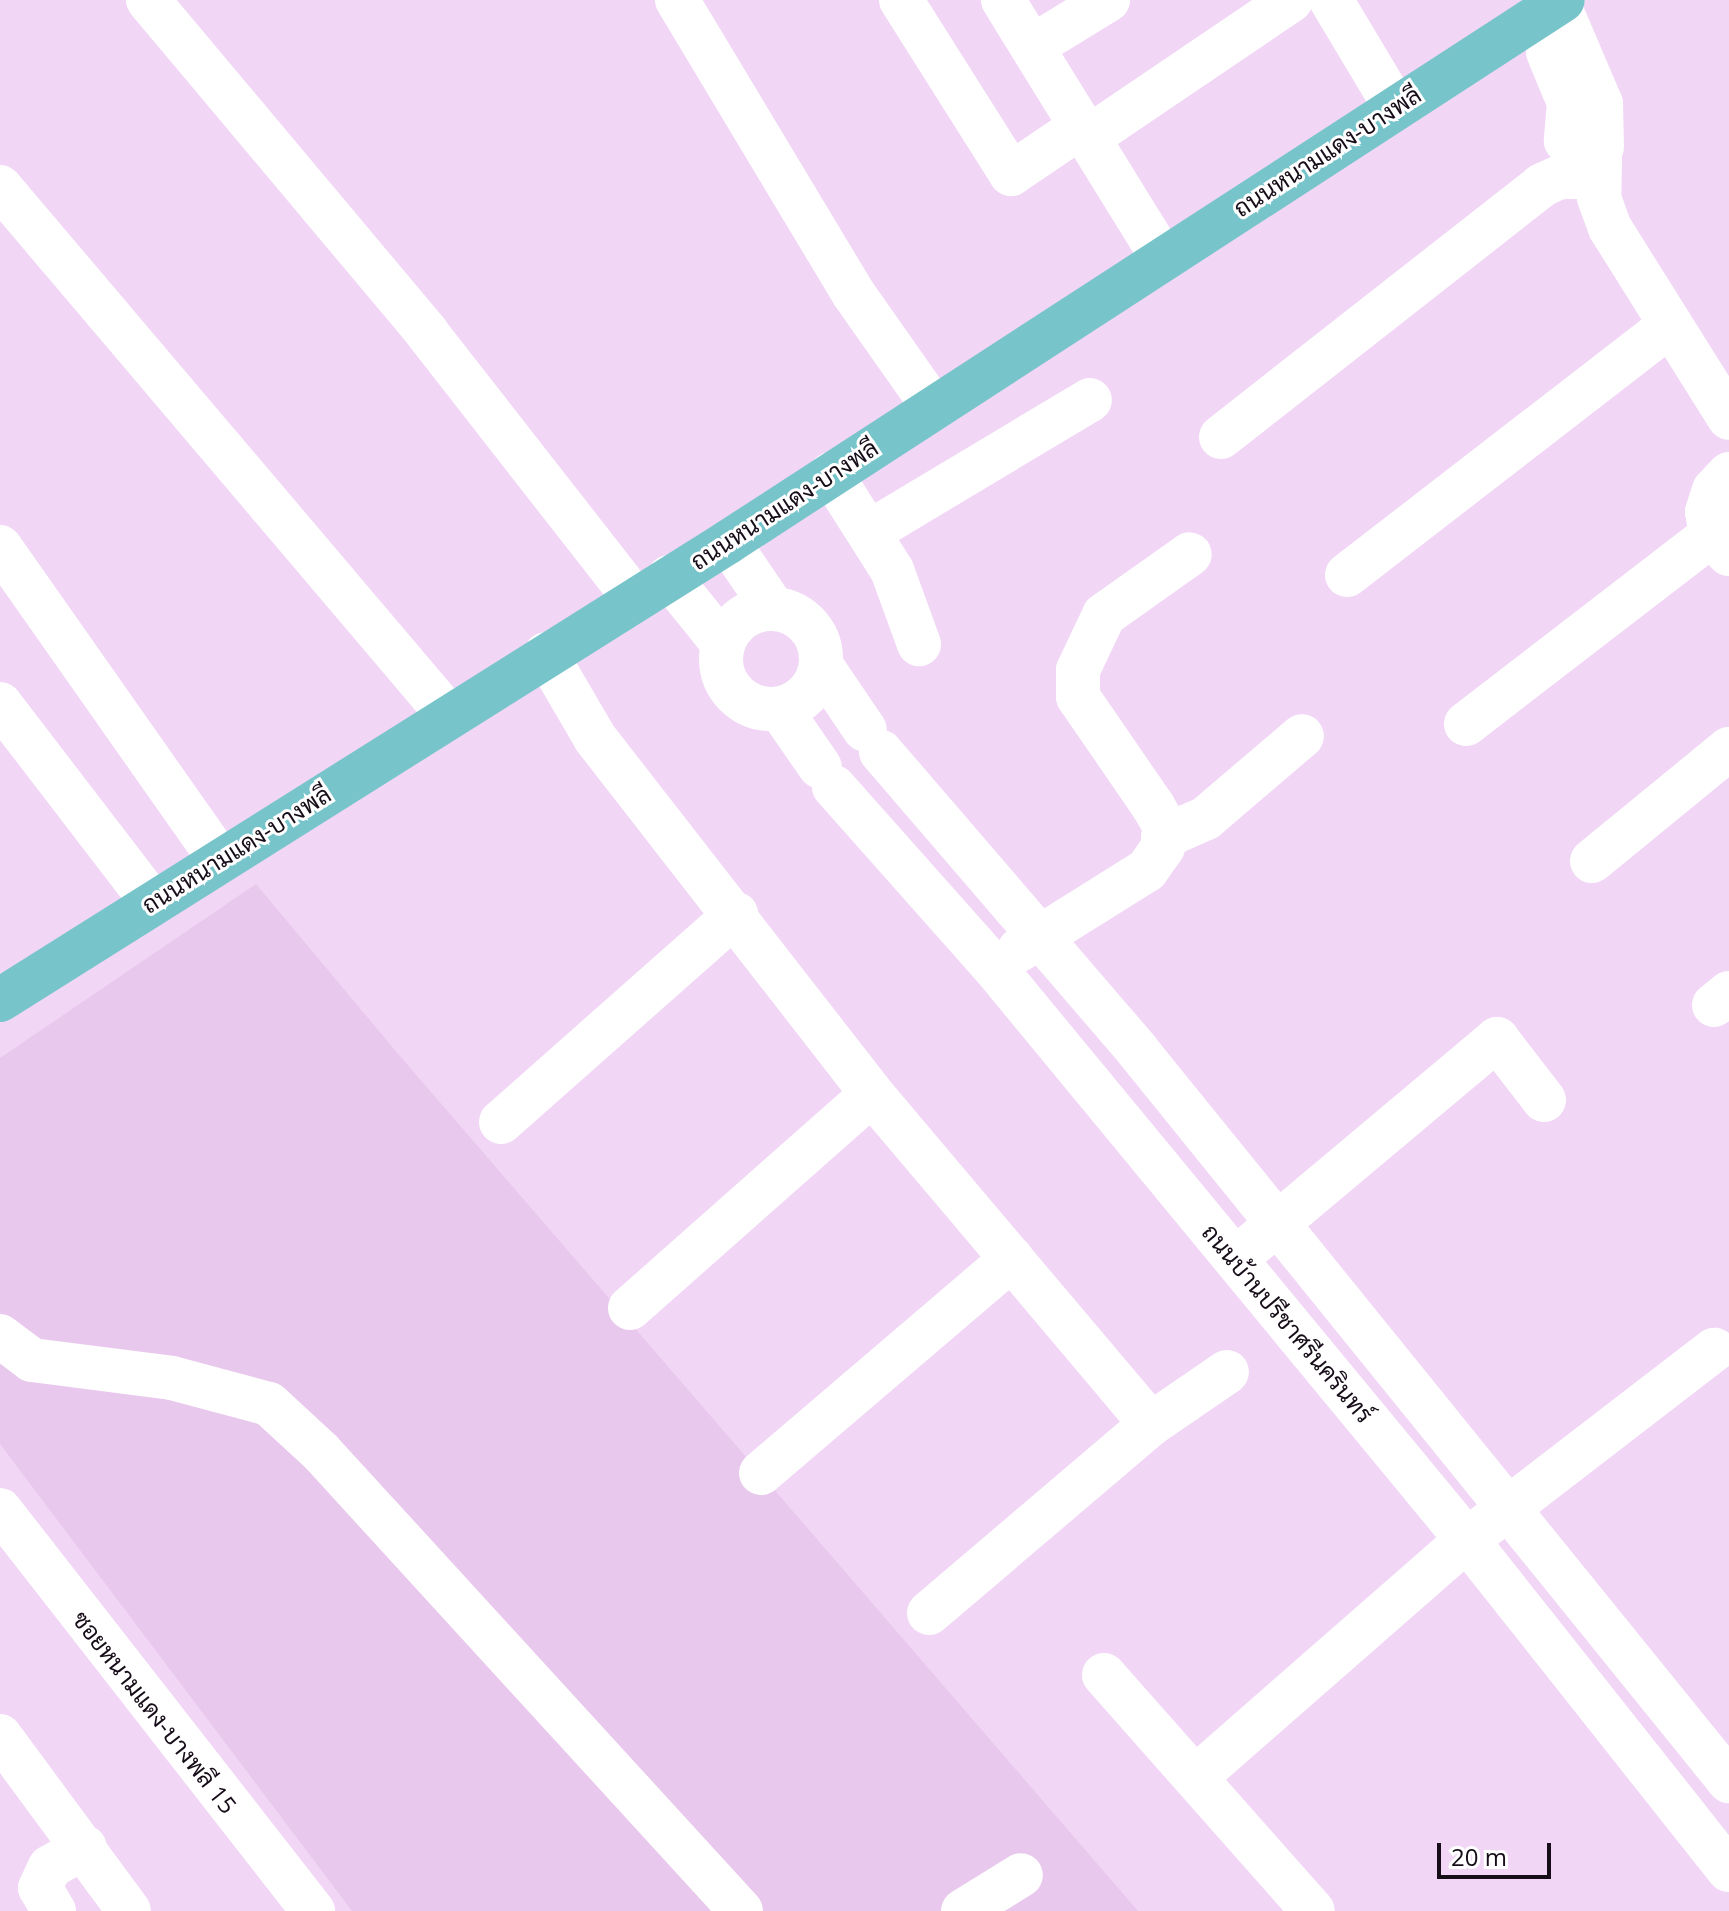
<!DOCTYPE html>
<html>
<head>
<meta charset="utf-8">
<style>
	body { margin:0 }
	#map { position:relative; width:1729px; height:1911px; overflow:hidden; background:#f1d6f6; font-family:"Open Sans",Sarabun,sans-serif }
	div>[style] { position:absolute }
	.built>* { inset:0; background:#e9c8ed }
	.minor>* { height:44px; margin:-22px; padding:0 22px; transform-origin:22px; border-radius:22px; background:#fff }
	.minor>.ring { margin:-22px; padding:0; box-sizing:content-box; background:none; border:44px solid #fff; border-radius:50% }
	.major>* { height:44px; margin:-22px; padding:0 22px; transform-origin:22px; border-radius:22px; background:#77c5ca }
	span { translate:-50% -50%; white-space:nowrap; text-align:center; line-height:1.15; -webkit-text-stroke:6px #fff; paint-order:stroke }
	.street-label { font-size:24px; color:#160d18 }
	.scale { position:absolute; left:1437px; top:1843px; width:114px; height:36px; box-sizing:border-box; border:4px solid #160d18; border-top:0; padding-left:10px; font-size:24px; line-height:28px; white-space:nowrap; color:#160d18; -webkit-text-stroke:6px #fff; paint-order:stroke }
</style>
</head>
<body>
<div id="map">
	<div class="built">
		<i style="clip-path:polygon(256px 884px,399px 1055px,1138px 1911px,352px 1911px,0 1444px,0 1058px)"></i>
	</div>
	<div class="minor">
		<i style="left:148px;top:0;width:434px;rotate:50deg"></i>
		<i style="left:427px;top:333px;width:336px;rotate:52deg"></i>
		<i style="left:677px;top:0;width:342px;rotate:59deg"></i>
		<i style="left:853px;top:293px;width:139px;rotate:54.9deg"></i>
		<i style="left:901px;top:0;width:206px;rotate:57.7deg"></i>
		<i style="left:1011px;top:174px;width:86px;rotate:-34.1deg"></i>
		<i style="left:1003px;top:0;width:301px;rotate:58.3deg"></i>
		<i style="left:1331px;top:0;width:125px;rotate:59.1deg"></i>
		<i style="left:1558px;top:3px;width:110px;rotate:66.9deg"></i>
		<i style="left:1601px;top:104px;width:43px;rotate:88.7deg"></i>
		<i style="left:1033px;top:46px;width:88px;rotate:-31.5deg"></i>
		<i style="left:1548px;top:52px;width:55px;rotate:67.6deg"></i>
		<i style="left:1569px;top:103px;width:38px;rotate:95deg"></i>
		<i style="left:1089px;top:137px;width:244px;rotate:-34.1deg"></i>
		<i style="left:1600px;top:159px;width:39px;rotate:91deg"></i>
		<i style="left:1599px;top:198px;width:32px;rotate:70deg"></i>
		<i style="left:1610px;top:228px;width:224px;rotate:57.9deg"></i>
		<i style="left:0;top:187px;width:694px;rotate:49.68deg"></i>
		<i style="left:1221px;top:437px;width:408px;rotate:-38.1deg"></i>
		<i style="left:1542px;top:185px;width:20px;rotate:-24deg"></i>
		<i style="left:1560px;top:177px;width:39px"></i>
		<i style="left:831px;top:474px;width:114px;rotate:57.6deg"></i>
		<i style="left:892px;top:570px;width:79px;rotate:70deg"></i>
		<i style="left:1729px;top:474px;width:22px;rotate:133deg"></i>
		<i style="left:1714px;top:490px;width:23px;rotate:108deg"></i>
		<i style="left:1707px;top:512px;width:23px;rotate:80deg"></i>
		<i style="left:1711px;top:535px;width:26px;rotate:47deg"></i>
		<i style="left:871px;top:531px;width:255px;rotate:-30.9deg"></i>
		<i style="left:728px;top:542px;width:80px;rotate:55.7deg"></i>
		<i style="left:0;top:547px;width:381px;rotate:54.9deg"></i>
		<i style="left:1347px;top:575px;width:409px;rotate:-37.7deg"></i>
		<i style="left:669px;top:577px;width:86px;rotate:51.1deg"></i>
		<i class="ring" style="left:721px;top:609px;width:56px;height:56px"></i>
		<i style="left:546px;top:654px;width:97px;rotate:59.7deg"></i>
		<i style="left:595px;top:738px;width:451px;rotate:52.1deg"></i>
		<i style="left:872px;top:1094px;width:432px;rotate:49.8deg"></i>
		<i style="left:821px;top:665px;width:78px;rotate:55.9deg"></i>
		<i style="left:0;top:704px;width:250px;rotate:52.5deg"></i>
		<i style="left:780px;top:709px;width:70px;rotate:55.4deg"></i>
		<i style="left:1466px;top:724px;width:309px;rotate:-37.6deg"></i>
		<i style="left:881px;top:752px;width:393px;rotate:49.3deg"></i>
		<i style="left:1137px;top:1050px;width:941px;rotate:51deg"></i>
		<i style="left:834px;top:787px;width:241px;rotate:48.4deg"></i>
		<i style="left:994px;top:967px;width:743px;rotate:50.46deg"></i>
		<i style="left:1467px;top:1540px;width:421px;rotate:51.6deg"></i>
		<i style="left:1163px;top:837px;width:47px;rotate:-23.8deg"></i>
		<i style="left:1206px;top:818px;width:126px;rotate:-40.5deg"></i>
		<i style="left:1592px;top:861px;width:177px;rotate:-39.3deg"></i>
		<i style="left:1019px;top:950px;width:151px;rotate:-32deg"></i>
		<i style="left:1147px;top:870px;width:28px;rotate:-55deg"></i>
		<i style="left:1163px;top:847px;width:22px;rotate:-87deg"></i>
		<i style="left:1164px;top:825px;width:22px;rotate:-120deg"></i>
		<i style="left:1153px;top:806px;width:132px;rotate:-124.5deg"></i>
		<i style="left:1078px;top:697px;width:27px;rotate:-90deg"></i>
		<i style="left:1078px;top:670px;width:61px;rotate:-64.7deg"></i>
		<i style="left:1104px;top:615px;width:105px;rotate:-35.3deg"></i>
		<i style="left:1714px;top:1005px;width:19px;rotate:-39deg"></i>
		<i style="left:501px;top:1122px;width:314px;rotate:-41.5deg"></i>
		<i style="left:1253px;top:1244px;width:319px;rotate:-40deg"></i>
		<i style="left:1497px;top:1039px;width:77px;rotate:52.4deg"></i>
		<i style="left:630px;top:1308px;width:323px;rotate:-41.5deg"></i>
		<i style="left:0;top:1336px;width:40px;rotate:37deg"></i>
		<i style="left:32px;top:1360px;width:141px;rotate:7.3deg"></i>
		<i style="left:172px;top:1378px;width:100px;rotate:15deg"></i>
		<i style="left:269px;top:1404px;width:71px;rotate:42.7deg"></i>
		<i style="left:321px;top:1452px;width:622px;rotate:47.54deg"></i>
		<i style="left:761px;top:1473px;width:330px;rotate:-40.5deg"></i>
		<i style="left:0;top:1510px;width:509px;rotate:52.03deg"></i>
		<i style="left:929px;top:1613px;width:292px;rotate:-40.4deg"></i>
		<i style="left:1151px;top:1424px;width:92px;rotate:-34.4deg"></i>
		<i style="left:1104px;top:1675px;width:315px;rotate:48.5deg"></i>
		<i style="left:0;top:1736px;width:217px;rotate:53.6deg"></i>
		<i style="left:1197px;top:1776px;width:359px;rotate:-41.2deg"></i>
		<i style="left:1467px;top:1540px;width:312px;rotate:-37.6deg"></i>
		<i style="left:54px;top:1911px;width:27px;rotate:-121deg"></i>
		<i style="left:40px;top:1888px;width:23px;rotate:-65deg"></i>
		<i style="left:50px;top:1867px;width:40px;rotate:-29.7deg"></i>
		<i style="left:963px;top:1911px;width:68px;rotate:-31.8deg"></i>
	</div>
	<div class="major">
		<i style="left:0;top:1000px;width:860px;rotate:-32.17deg"></i>
		<i style="left:728px;top:542px;width:995px;rotate:-32.99deg"></i>
	</div>
	<div class="street-label">
		<span style="left:1327px;top:151px;rotate:-33deg">ถนนหนามแดง-บางพลี</span>
		<span style="left:784px;top:504px;rotate:-33deg">ถนนหนามแดง-บางพลี</span>
		<span style="left:236px;top:849px;rotate:-32deg">ถนนหนามแดง-บางพลี</span>
		<span style="left:1288px;top:1323px;rotate:50deg">ถนนบ้านปรีชาศรีนครินทร์</span>
		<span style="left:155px;top:1712px;rotate:52deg">ซอยหนามแดง-บางพลี 15</span>
	</div>
	<div class="scale">20 m</div>
</div>
</body>
</html>
